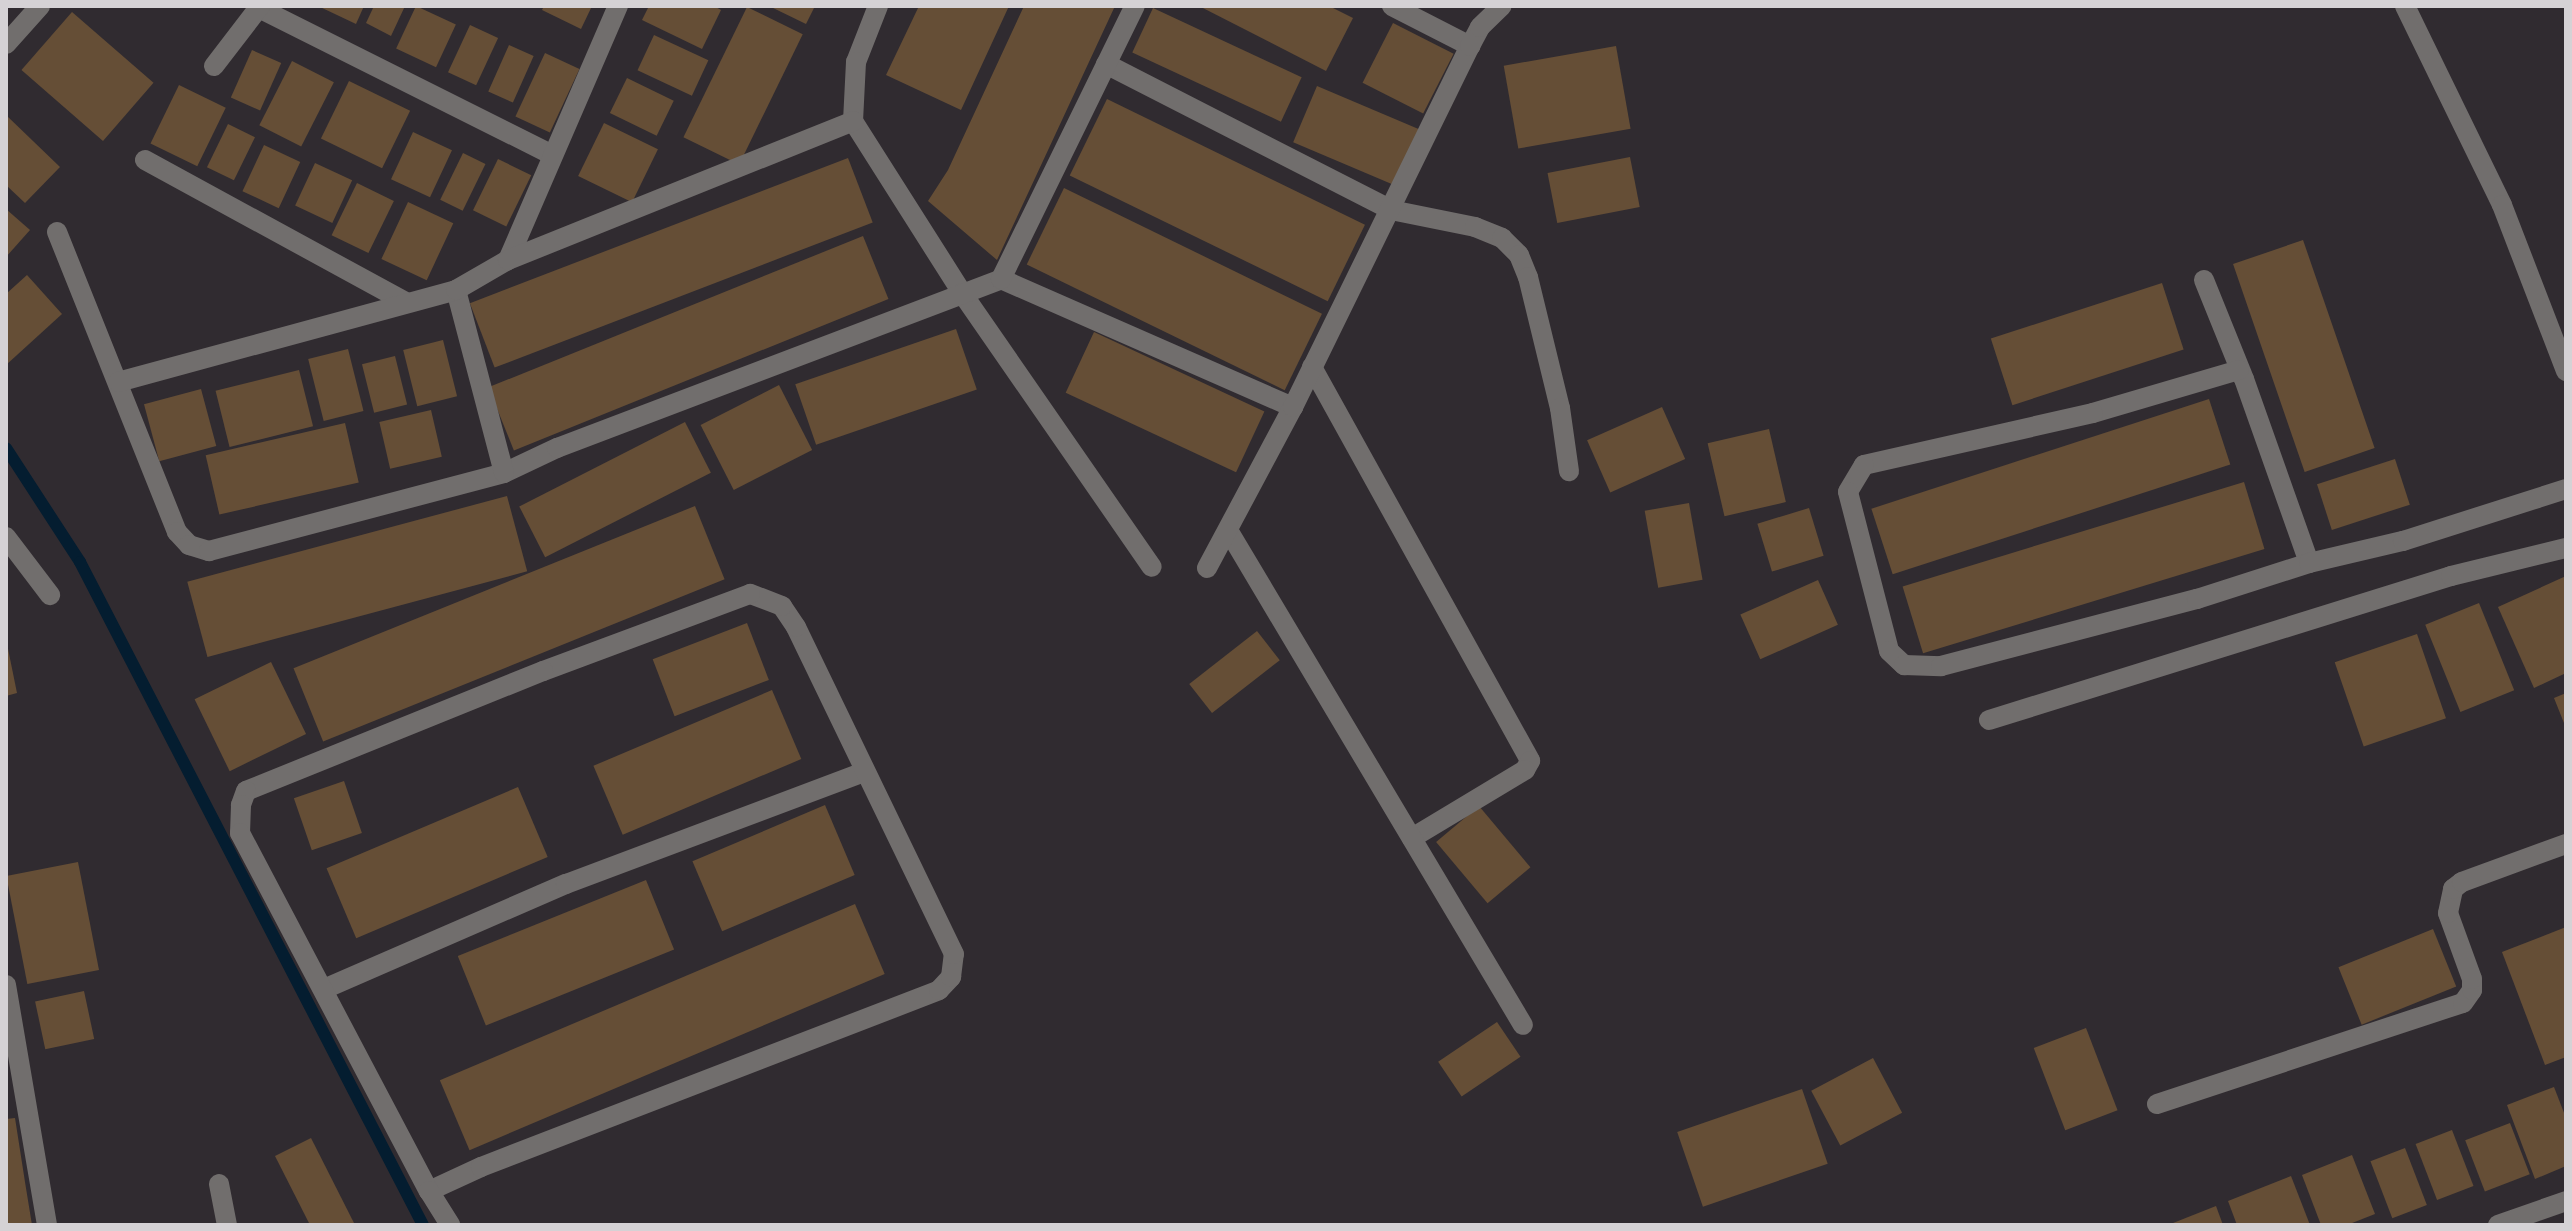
<!DOCTYPE html>
<html>
<head>
<meta charset="utf-8">
<style>
	body { margin:0 }
	#map { position:relative; width:2572px; height:1231px; overflow:hidden; background:#302b30; font-family:Literata,serif }
	div>[style] { position:absolute }
	.stream>* { height:12px; margin:-6px; padding:0 6px; transform-origin:6px; border-radius:6px; background:#041d30 }
	.building>* { inset:0; background:#654e36; transform-origin:0 0 }
	.minor>* { height:20px; margin:-10px; padding:0 10px; transform-origin:10px; border-radius:10px; background:#716e6d }
	span { translate:-50% -50%; white-space:nowrap; text-align:center; line-height:1.15; -webkit-text-stroke:6px #161416; paint-order:stroke }
	.frame { position:absolute; inset:0; border:8px solid #d5d2d5; pointer-events:none }
</style>
</head>
<body>
<div id="map">
	<div class="stream">
		<i style="left:6px;top:448px;width:136px;rotate:57deg"></i>
		<i style="left:80px;top:562px;width:746px;rotate:62.65deg"></i>
	</div>
	<div class="building">
		<i style="clip-path:polygon(318px 6px,364px 6px,356px 24px)"></i>
		<i style="clip-path:polygon(374px 6px,405px 6px,391px 36px,366px 23px)"></i>
		<i style="left:416px;top:6px;width:44px;height:47px;rotate:25deg"></i>
		<i style="clip-path:polygon(544px 6px,592px 6px,581px 29px,542px 10px)"></i>
		<i style="clip-path:polygon(649px 6px,714px 6px,721px 10px,702px 49px,642px 20px)"></i>
		<i style="clip-path:polygon(769px 6px,815px 6px,806px 24px)"></i>
		<i style="clip-path:polygon(919px 6px,1009px 6px,961px 110px,886px 75px)"></i>
		<i style="clip-path:polygon(1024px 6px,1115px 6px,997px 260px,928px 201px,948px 170px)"></i>
		<i style="clip-path:polygon(1199px 6px,1329px 6px,1353px 18px,1326px 71px)"></i>
		<i style="left:747px;top:7px;width:62px;height:145px;rotate:26deg"></i>
		<i style="left:1153px;top:8px;width:164px;height:49px;rotate:25deg"></i>
		<i style="left:72px;top:12px;width:108px;height:77px;rotate:41deg"></i>
		<i style="left:1393px;top:23px;width:68px;height:67px;rotate:27deg"></i>
		<i style="left:470px;top:25px;width:31px;height:52px;rotate:25deg"></i>
		<i style="left:654px;top:35px;width:60px;height:39px;rotate:25deg"></i>
		<i style="left:509px;top:45px;width:27px;height:51px;rotate:24deg"></i>
		<i style="left:1616px;top:46px;width:84px;height:114px;rotate:80deg"></i>
		<i style="left:252px;top:50px;width:32px;height:52px;rotate:24deg"></i>
		<i style="left:545px;top:53px;width:38px;height:70px;rotate:25deg"></i>
		<i style="left:292px;top:61px;width:47px;height:72px;rotate:27deg"></i>
		<i style="left:627px;top:78px;width:52px;height:39px;rotate:26deg"></i>
		<i style="left:349px;top:81px;width:68px;height:64px;rotate:26deg"></i>
		<i style="left:179px;top:85px;width:52px;height:65px;rotate:26deg"></i>
		<i style="left:1317px;top:86px;width:116px;height:61px;rotate:23deg"></i>
		<i style="left:1107px;top:99px;width:287px;height:85px;rotate:26deg"></i>
		<i style="clip-path:polygon(6px 115px,60px 167px,25px 203px,6px 185px)"></i>
		<i style="left:604px;top:123px;width:60px;height:59px;rotate:26deg"></i>
		<i style="left:228px;top:124px;width:30px;height:48px;rotate:26deg"></i>
		<i style="left:413px;top:132px;width:43px;height:52px;rotate:25deg"></i>
		<i style="left:264px;top:145px;width:40px;height:51px;rotate:25deg"></i>
		<i style="left:463px;top:153px;width:25px;height:52px;rotate:26deg"></i>
		<i style="left:1630px;top:157px;width:51px;height:84px;rotate:79deg"></i>
		<i style="left:848px;top:158px;width:69px;height:405px;rotate:69deg"></i>
		<i style="left:498px;top:159px;width:37px;height:57px;rotate:26deg"></i>
		<i style="left:315px;top:163px;width:41px;height:47px;rotate:25deg"></i>
		<i style="left:357px;top:183px;width:41px;height:58px;rotate:26deg"></i>
		<i style="left:1064px;top:188px;width:287px;height:85px;rotate:26deg"></i>
		<i style="left:408px;top:202px;width:50px;height:63px;rotate:25deg"></i>
		<i style="clip-path:polygon(6px 209px,30px 230px,6px 257px)"></i>
		<i style="left:863px;top:236px;width:68px;height:404px;rotate:68deg"></i>
		<i style="left:2303px;top:240px;width:220px;height:74px;rotate:71deg"></i>
		<i style="clip-path:polygon(27px 275px,62px 314px,6px 365px,6px 294px)"></i>
		<i style="left:2162px;top:283px;width:70px;height:180px;rotate:72deg"></i>
		<i style="left:956px;top:329px;width:64px;height:170px;rotate:71deg"></i>
		<i style="left:1094px;top:332px;width:188px;height:67px;rotate:25deg"></i>
		<i style="left:443px;top:340px;width:58px;height:41px;rotate:76deg"></i>
		<i style="left:348px;top:349px;width:64px;height:41px;rotate:76deg"></i>
		<i style="left:395px;top:356px;width:50px;height:34px;rotate:76deg"></i>
		<i style="left:299px;top:370px;width:58px;height:86px;rotate:76deg"></i>
		<i style="left:779px;top:385px;width:73px;height:88px;rotate:63deg"></i>
		<i style="left:201px;top:389px;width:59px;height:59px;rotate:75deg"></i>
		<i style="left:2209px;top:399px;width:69px;height:355px;rotate:72deg"></i>
		<i style="left:1662px;top:407px;width:57px;height:82px;rotate:66deg"></i>
		<i style="left:431px;top:410px;width:48px;height:53px;rotate:77deg"></i>
		<i style="left:685px;top:422px;width:57px;height:186px;rotate:63deg"></i>
		<i style="left:345px;top:423px;width:61px;height:143px;rotate:77deg"></i>
		<i style="left:1769px;top:429px;width:75px;height:63px;rotate:77deg"></i>
		<i style="left:2395px;top:459px;width:48px;height:82px;rotate:72deg"></i>
		<i style="left:2244px;top:482px;width:70px;height:357px;rotate:73deg"></i>
		<i style="left:507px;top:496px;width:78px;height:331px;rotate:75deg"></i>
		<i style="left:1689px;top:503px;width:78px;height:45px;rotate:80deg"></i>
		<i style="left:695px;top:506px;width:79px;height:433px;rotate:68deg"></i>
		<i style="left:1809px;top:508px;width:50px;height:54px;rotate:73deg"></i>
		<i style="clip-path:polygon(2566px 576px,2566px 673px,2534px 688px,2498px 607px)"></i>
		<i style="left:1818px;top:580px;width:49px;height:85px;rotate:66deg"></i>
		<i style="left:2479px;top:603px;width:94px;height:58px;rotate:68deg"></i>
		<i style="left:747px;top:623px;width:61px;height:101px;rotate:69deg"></i>
		<i style="left:1257px;top:631px;width:37px;height:86px;rotate:52deg"></i>
		<i style="left:2417px;top:634px;width:89px;height:87px;rotate:71deg"></i>
		<i style="clip-path:polygon(6px 639px,17px 693px,6px 696px)"></i>
		<i style="left:271px;top:662px;width:80px;height:85px;rotate:64deg"></i>
		<i style="left:772px;top:690px;width:75px;height:194px;rotate:67deg"></i>
		<i style="clip-path:polygon(2566px 693px,2566px 728px,2554px 698px)"></i>
		<i style="left:344px;top:781px;width:55px;height:53px;rotate:71deg"></i>
		<i style="left:518px;top:787px;width:76px;height:208px;rotate:67deg"></i>
		<i style="left:825px;top:805px;width:76px;height:144px;rotate:67deg"></i>
		<i style="left:1479px;top:806px;width:80px;height:56px;rotate:50deg"></i>
		<i style="left:78px;top:862px;width:110px;height:73px;rotate:79deg"></i>
		<i style="left:646px;top:880px;width:75px;height:203px;rotate:68deg"></i>
		<i style="left:855px;top:904px;width:76px;height:451px;rotate:67deg"></i>
		<i style="clip-path:polygon(2566px 927px,2566px 1057px,2545px 1065px,2502px 952px)"></i>
		<i style="left:2433px;top:929px;width:62px;height:102px;rotate:68deg"></i>
		<i style="left:84px;top:991px;width:49px;height:50px;rotate:78deg"></i>
		<i style="left:1497px;top:1022px;width:42px;height:71px;rotate:56deg"></i>
		<i style="left:2086px;top:1028px;width:88px;height:56px;rotate:69deg"></i>
		<i style="left:1873px;top:1058px;width:62px;height:70px;rotate:62deg"></i>
		<i style="clip-path:polygon(2554px 1087px,2566px 1118px,2566px 1166px,2535px 1179px,2507px 1105px)"></i>
		<i style="left:1802px;top:1089px;width:79px;height:132px;rotate:71deg"></i>
		<i style="clip-path:polygon(15px 1118px,25px 1182px,32px 1225px,6px 1225px,6px 1119px)"></i>
		<i style="left:2510px;top:1123px;width:55px;height:48px;rotate:69deg"></i>
		<i style="left:2452px;top:1130px;width:60px;height:39px;rotate:69deg"></i>
		<i style="clip-path:polygon(311px 1138px,355px 1225px,310px 1225px,275px 1156px)"></i>
		<i style="left:2405px;top:1148px;width:61px;height:37px;rotate:69deg"></i>
		<i style="clip-path:polygon(2352px 1155px,2375px 1214px,2347px 1225px,2321px 1225px,2302px 1175px)"></i>
		<i style="clip-path:polygon(2291px 1176px,2310px 1225px,2237px 1225px,2228px 1201px)"></i>
		<i style="clip-path:polygon(2216px 1206px,2223px 1225px,2168px 1225px)"></i>
	</div>
	<div class="minor">
		<i style="left:878px;top:6px;width:60px;rotate:111.4deg"></i>
		<i style="left:856px;top:62px;width:59px;rotate:92.9deg"></i>
		<i style="left:853px;top:121px;width:204px;rotate:57.6deg"></i>
		<i style="left:962px;top:293px;width:333px;rotate:55.3deg"></i>
		<i style="left:1392px;top:6px;width:88px;rotate:27.1deg"></i>
		<i style="left:2405px;top:6px;width:221px;rotate:64deg"></i>
		<i style="left:2502px;top:205px;width:178px;rotate:68.9deg"></i>
		<i style="left:259px;top:8px;width:326px;rotate:26.6deg"></i>
		<i style="left:6px;top:44px;width:51px;rotate:-48.2deg"></i>
		<i style="left:1106px;top:64px;width:320px;rotate:27.1deg"></i>
		<i style="left:1391px;top:210px;width:86px;rotate:11.4deg"></i>
		<i style="left:1475px;top:227px;width:29px;rotate:22deg"></i>
		<i style="left:1502px;top:238px;width:24px;rotate:45deg"></i>
		<i style="left:1519px;top:255px;width:24px;rotate:68deg"></i>
		<i style="left:1528px;top:277px;width:135px;rotate:76.3deg"></i>
		<i style="left:1560px;top:408px;width:64px;rotate:81.9deg"></i>
		<i style="left:214px;top:66px;width:76px;rotate:-52.5deg"></i>
		<i style="left:145px;top:160px;width:298px;rotate:28.6deg"></i>
		<i style="left:57px;top:232px;width:323px;rotate:68.2deg"></i>
		<i style="left:177px;top:532px;width:18px;rotate:47deg"></i>
		<i style="left:189px;top:545px;width:21px;rotate:17deg"></i>
		<i style="left:209px;top:551px;width:305px;rotate:-14.8deg"></i>
		<i style="left:504px;top:473px;width:59px;rotate:-25.3deg"></i>
		<i style="left:557px;top:448px;width:475px;rotate:-20.8deg"></i>
		<i style="left:1001px;top:279px;width:319px;rotate:23.7deg"></i>
		<i style="left:508px;top:260px;width:277px;rotate:-66.6deg"></i>
		<i style="left:1001px;top:279px;width:304px;rotate:-63.9deg"></i>
		<i style="left:2204px;top:280px;width:107px;rotate:68deg"></i>
		<i style="left:2244px;top:379px;width:195px;rotate:70.5deg"></i>
		<i style="left:456px;top:290px;width:189px;rotate:75.3deg"></i>
		<i style="left:1312px;top:367px;width:450px;rotate:61deg"></i>
		<i style="left:1530px;top:761px;width:10px;rotate:119deg"></i>
		<i style="left:1525px;top:770px;width:132px;rotate:149deg"></i>
		<i style="left:2239px;top:370px;width:152px;rotate:163.6deg"></i>
		<i style="left:2093px;top:413px;width:235px;rotate:167.2deg"></i>
		<i style="left:1864px;top:465px;width:31px;rotate:121deg"></i>
		<i style="left:1848px;top:492px;width:164px;rotate:75.5deg"></i>
		<i style="left:1889px;top:651px;width:21px;rotate:43deg"></i>
		<i style="left:1904px;top:665px;width:37px;rotate:2deg"></i>
		<i style="left:1941px;top:666px;width:265px;rotate:-14.7deg"></i>
		<i style="left:2197px;top:599px;width:118px;rotate:-17.8deg"></i>
		<i style="left:2309px;top:563px;width:97px;rotate:-13.2deg"></i>
		<i style="left:2403px;top:541px;width:171px;rotate:-17.7deg"></i>
		<i style="left:118px;top:382px;width:350px;rotate:-15.2deg"></i>
		<i style="left:456px;top:290px;width:60px;rotate:-30deg"></i>
		<i style="left:508px;top:260px;width:372px;rotate:-21.9deg"></i>
		<i style="left:1228px;top:530px;width:576px;rotate:59.21deg"></i>
		<i style="left:6px;top:537px;width:73px;rotate:52.8deg"></i>
		<i style="left:1207px;top:568px;width:183px;rotate:-61.9deg"></i>
		<i style="left:1293px;top:407px;width:402px;rotate:-63.9deg"></i>
		<i style="left:1470px;top:46px;width:21px;rotate:-62deg"></i>
		<i style="left:1480px;top:27px;width:30px;rotate:-44deg"></i>
		<i style="left:1989px;top:720px;width:484px;rotate:-17.3deg"></i>
		<i style="left:2451px;top:576px;width:118px;rotate:-13.7deg"></i>
		<i style="left:6px;top:985px;width:243px;rotate:80.3deg"></i>
		<i style="left:324px;top:989px;width:264px;rotate:-23.5deg"></i>
		<i style="left:566px;top:884px;width:318px;rotate:-20.6deg"></i>
		<i style="left:2157px;top:1104px;width:322px;rotate:-18.3deg"></i>
		<i style="left:2463px;top:1003px;width:16px;rotate:-55deg"></i>
		<i style="left:2472px;top:990px;width:11px;rotate:-90deg"></i>
		<i style="left:2472px;top:979px;width:70px;rotate:-110deg"></i>
		<i style="left:2448px;top:913px;width:25px;rotate:-78deg"></i>
		<i style="left:2453px;top:889px;width:11px;rotate:-38deg"></i>
		<i style="left:2462px;top:882px;width:111px;rotate:-20.1deg"></i>
		<i style="left:219px;top:1184px;width:42px;rotate:79deg"></i>
		<i style="left:429px;top:1191px;width:57px;rotate:-24.8deg"></i>
		<i style="left:481px;top:1167px;width:491px;rotate:-21.1deg"></i>
		<i style="left:939px;top:990px;width:18px;rotate:-47deg"></i>
		<i style="left:951px;top:977px;width:23px;rotate:-83deg"></i>
		<i style="left:954px;top:954px;width:363px;rotate:-115.8deg"></i>
		<i style="left:796px;top:627px;width:25px;rotate:-124deg"></i>
		<i style="left:782px;top:606px;width:34px;rotate:-159deg"></i>
		<i style="left:750px;top:594px;width:221px;rotate:159.6deg"></i>
		<i style="left:543px;top:671px;width:320px;rotate:158deg"></i>
		<i style="left:246px;top:791px;width:15px;rotate:110deg"></i>
		<i style="left:241px;top:805px;width:28px;rotate:92deg"></i>
		<i style="left:240px;top:833px;width:405px;rotate:62.2deg"></i>
		<i style="left:429px;top:1191px;width:40px;rotate:58deg"></i>
		<i style="left:2498px;top:1225px;width:72px;rotate:-19.4deg"></i>
	</div>
	<div class="frame"></div>
</div>
</body>
</html>
